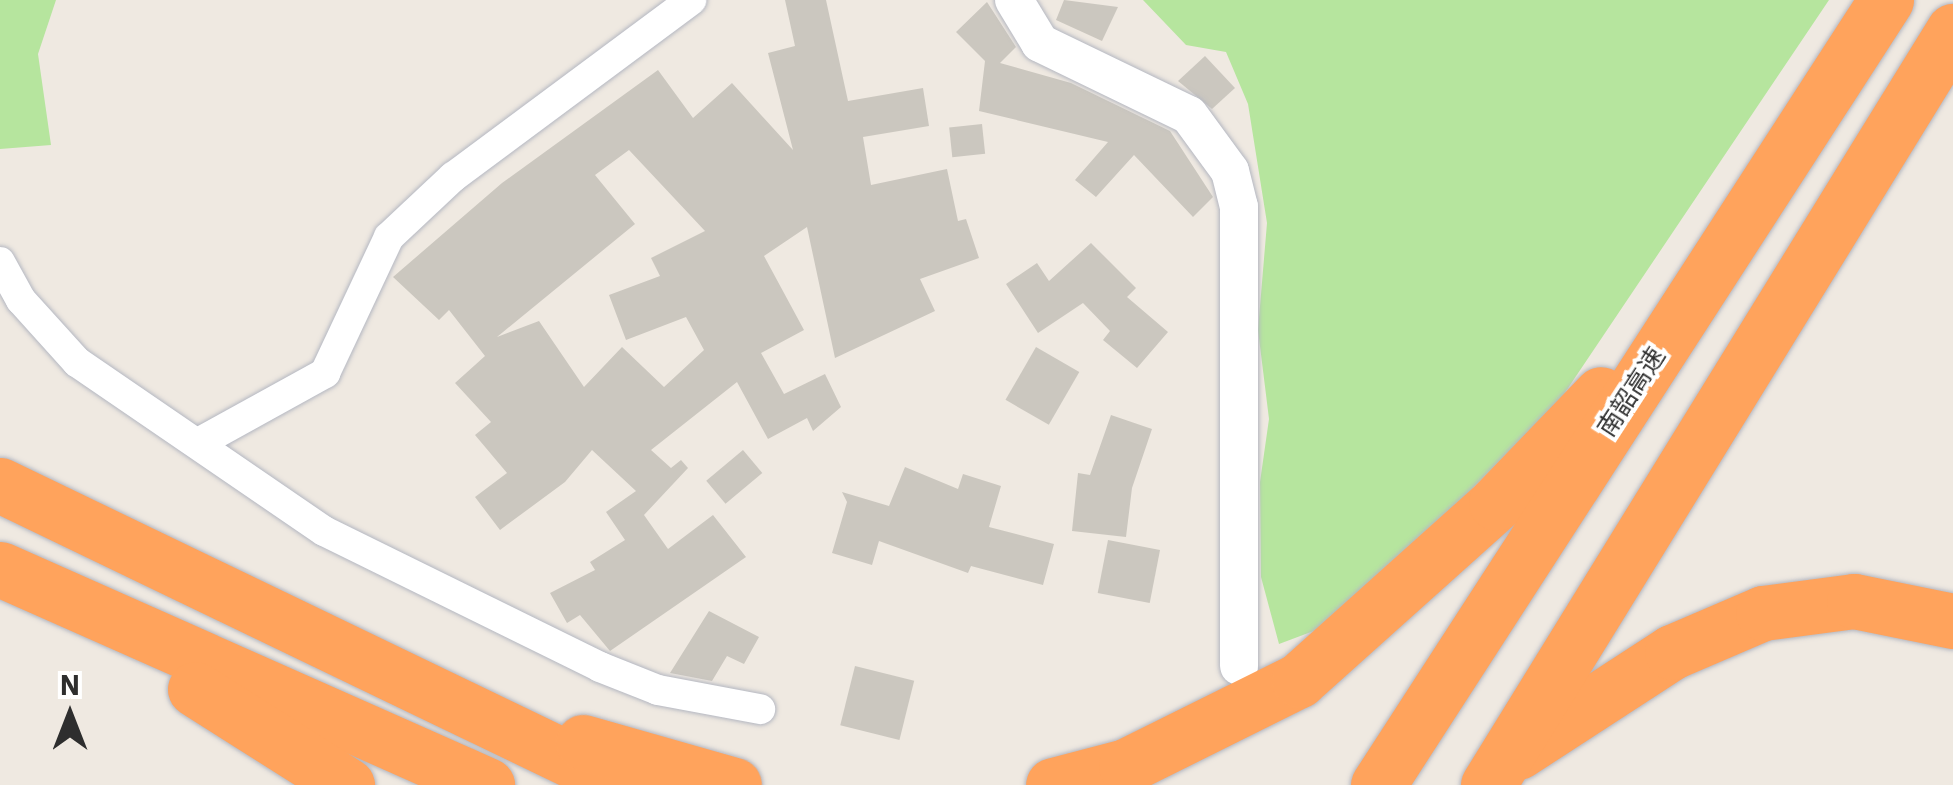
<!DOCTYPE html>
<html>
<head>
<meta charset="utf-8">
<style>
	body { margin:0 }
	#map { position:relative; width:1953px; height:785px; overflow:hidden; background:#efe9e1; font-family:"IBM Plex Sans","Noto Sans SC",sans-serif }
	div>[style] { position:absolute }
	.green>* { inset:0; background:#b6e59e }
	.building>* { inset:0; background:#cbc7bf; transform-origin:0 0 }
	.roads { filter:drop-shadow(0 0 2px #b4b7c1) drop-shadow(0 0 2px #b4b7c1) }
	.minor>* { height:30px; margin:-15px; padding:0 15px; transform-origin:15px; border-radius:15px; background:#fff }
	.tertiary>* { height:38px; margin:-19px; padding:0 19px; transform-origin:19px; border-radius:19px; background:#fff }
	.motorway>* { height:55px; margin:-27.5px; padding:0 27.5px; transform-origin:27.5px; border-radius:27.5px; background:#ffa35c }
	span { translate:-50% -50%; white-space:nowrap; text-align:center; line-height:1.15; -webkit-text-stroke:8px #fff; paint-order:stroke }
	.street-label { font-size:25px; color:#2e2e2e }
	.north { position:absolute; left:20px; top:665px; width:100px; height:100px; -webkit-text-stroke:8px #fff; paint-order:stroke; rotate:0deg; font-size:28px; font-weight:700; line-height:40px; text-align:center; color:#2e2e2e }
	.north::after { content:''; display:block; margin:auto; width:35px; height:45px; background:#2e2e2e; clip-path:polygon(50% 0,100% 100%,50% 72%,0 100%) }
</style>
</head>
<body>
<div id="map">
	<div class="green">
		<i style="clip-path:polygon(0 0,56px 0,38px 54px,51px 145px,0 149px)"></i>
		<i style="clip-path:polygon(1143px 0,1829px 0,1562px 397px,1406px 556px,1319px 629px,1279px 644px,1261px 577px,1260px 482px,1269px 419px,1258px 330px,1267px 223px,1248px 104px,1226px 52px,1186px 45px)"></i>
	</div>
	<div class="building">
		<i style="clip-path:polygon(evenodd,785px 0,826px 0,848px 101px,923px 88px,929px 126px,863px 137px,871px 185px,947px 169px,958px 221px,966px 219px,979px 258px,920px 279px,935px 311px,835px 358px,807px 227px,764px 256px,804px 330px,761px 353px,784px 394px,825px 374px,841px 407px,813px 431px,807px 418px,768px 439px,737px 382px,651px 450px,671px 468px,681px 460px,688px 468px,644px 515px,668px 549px,713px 515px,746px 557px,610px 651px,580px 615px,567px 623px,550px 593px,595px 570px,590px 562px,625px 540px,606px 512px,636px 491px,592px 450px,565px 482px,500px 530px,475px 497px,507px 473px,475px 435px,491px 422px,455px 383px,485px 356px,449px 310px,439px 320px,393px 277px,502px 183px,658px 70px,693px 118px,732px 83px,793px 150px,768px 53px,795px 46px,785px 0,629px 150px,705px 231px,651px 258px,660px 276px,609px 295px,626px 340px,686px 317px,704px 350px,664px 387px,622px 347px,584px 387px,539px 321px,497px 337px,635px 224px,595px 175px,629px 150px)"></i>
		<i style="clip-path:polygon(1064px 0,1118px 7px,1102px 41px,1056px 20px)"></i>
		<i style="clip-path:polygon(987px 2px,1016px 47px,1000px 63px,1071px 83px,1170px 131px,1213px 197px,1193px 217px,1134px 155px,1096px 197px,1075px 180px,1108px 142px,979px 111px,985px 61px,956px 32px)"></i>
		<i style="clip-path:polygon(1205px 56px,1235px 88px,1212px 109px,1178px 81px)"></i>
		<i style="left:982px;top:124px;width:30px;height:33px;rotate:84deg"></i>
		<i style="clip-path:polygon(1091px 243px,1136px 288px,1127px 297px,1168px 332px,1137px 368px,1103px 340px,1110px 331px,1083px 303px,1038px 333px,1006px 284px,1037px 263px,1049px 281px)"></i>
		<i style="left:1036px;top:347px;width:50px;height:61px;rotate:30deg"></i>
		<i style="clip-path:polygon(1111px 415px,1152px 429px,1132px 488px,1126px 537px,1072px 531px,1078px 473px,1090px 475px)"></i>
		<i style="left:743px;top:450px;width:30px;height:48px;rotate:50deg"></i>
		<i style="clip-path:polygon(905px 467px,958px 489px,963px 474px,1001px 486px,989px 527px,1054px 544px,1043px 585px,971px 566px,968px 573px,879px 541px,872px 565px,832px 553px,847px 502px,842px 492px,889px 506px)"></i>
		<i style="left:1108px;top:540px;width:53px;height:54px;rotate:11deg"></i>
		<i style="clip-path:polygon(709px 611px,759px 637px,744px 664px,727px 656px,712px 681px,670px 673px)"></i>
		<i style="left:855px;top:666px;width:61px;height:61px;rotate:14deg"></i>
	</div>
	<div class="roads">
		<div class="minor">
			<i style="left:0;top:262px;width:43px;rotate:61.1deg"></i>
			<i style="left:21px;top:300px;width:84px;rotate:47.9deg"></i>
			<i style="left:77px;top:362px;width:299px;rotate:34.4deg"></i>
			<i style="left:324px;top:531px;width:308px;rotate:26.2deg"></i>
			<i style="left:600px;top:667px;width:62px;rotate:21.6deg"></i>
			<i style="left:658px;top:690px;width:104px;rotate:10.6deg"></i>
			<i style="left:202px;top:441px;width:141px;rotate:-28.9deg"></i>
			<i style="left:325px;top:373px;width:150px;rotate:-64.8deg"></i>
			<i style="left:389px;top:237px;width:88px;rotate:-43.2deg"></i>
			<i style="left:453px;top:177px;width:297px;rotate:-36.6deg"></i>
		</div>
		<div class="tertiary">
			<i style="left:1014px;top:0;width:50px;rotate:58.8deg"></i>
			<i style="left:1040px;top:43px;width:165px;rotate:25.8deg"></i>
			<i style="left:1189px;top:115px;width:69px;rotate:53.8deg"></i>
			<i style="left:1230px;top:171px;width:37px;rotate:76deg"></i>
			<i style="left:1239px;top:207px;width:459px;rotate:90deg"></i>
		</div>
		<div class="motorway">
			<i style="left:0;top:485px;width:691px;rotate:25.71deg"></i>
			<i style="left:0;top:569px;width:533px;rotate:23.92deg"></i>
			<i style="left:195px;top:689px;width:180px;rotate:32.3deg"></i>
			<i style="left:583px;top:742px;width:157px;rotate:15.9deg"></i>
			<i style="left:1518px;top:752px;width:184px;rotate:-33deg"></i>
			<i style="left:1672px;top:652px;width:99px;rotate:-23.2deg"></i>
			<i style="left:1763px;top:613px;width:92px;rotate:-7.5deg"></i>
			<i style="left:1854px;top:601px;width:101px;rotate:11.4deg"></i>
			<i style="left:1053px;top:785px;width:75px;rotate:-14.6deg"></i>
			<i style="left:1126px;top:766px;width:193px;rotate:-26.4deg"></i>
			<i style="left:1299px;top:680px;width:265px;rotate:-41.9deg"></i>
			<i style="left:1496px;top:503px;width:151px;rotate:-46.1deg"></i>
			<i style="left:1378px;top:785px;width:935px;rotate:-57.09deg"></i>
			<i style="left:1488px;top:785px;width:886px;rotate:-58.34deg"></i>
		</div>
	</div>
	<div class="street-label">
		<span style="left:1631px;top:392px;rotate:-57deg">南韶高速</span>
	</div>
	<div class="north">N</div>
</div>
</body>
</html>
